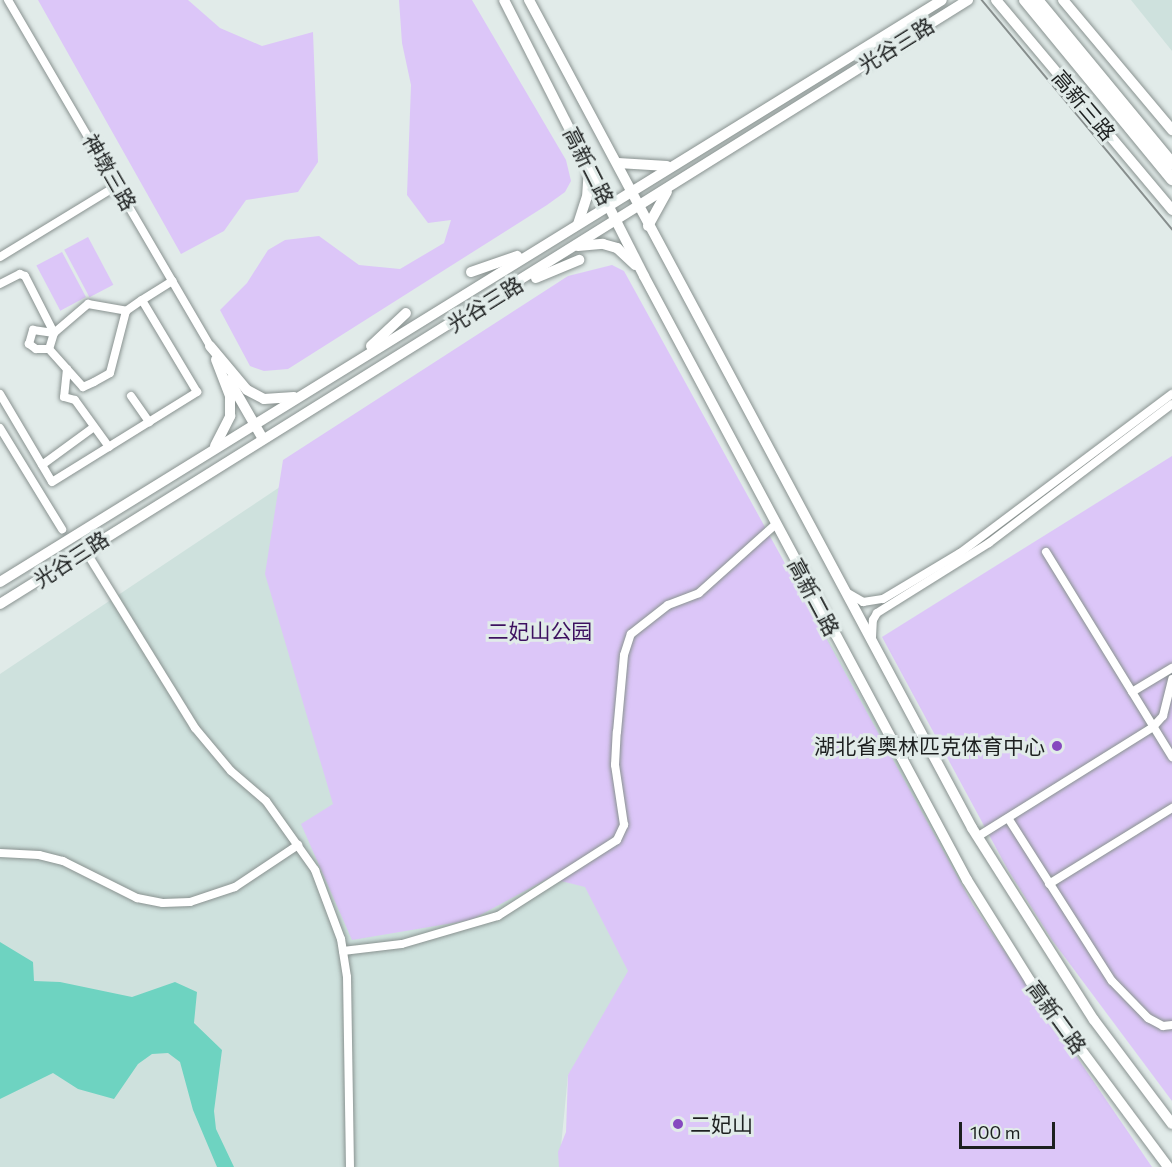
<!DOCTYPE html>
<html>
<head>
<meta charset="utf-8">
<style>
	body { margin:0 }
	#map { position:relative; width:1172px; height:1167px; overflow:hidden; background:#e1ebe9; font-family:Commissioner,"Noto Sans SC",sans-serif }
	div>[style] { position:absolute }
	.built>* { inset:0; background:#cee1dd }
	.green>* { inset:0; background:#dcc6f8; transform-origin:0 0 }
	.water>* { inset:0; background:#6ed3c1 }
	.roads { filter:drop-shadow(0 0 2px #899290) drop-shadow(0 0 2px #899290) }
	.minor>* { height:8px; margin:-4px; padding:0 4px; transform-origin:4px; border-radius:4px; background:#fff }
	.major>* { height:10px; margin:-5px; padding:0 5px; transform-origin:5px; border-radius:5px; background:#fff }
	.highway>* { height:12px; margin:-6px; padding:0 6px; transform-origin:6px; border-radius:6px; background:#fff }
	.tram>* { height:1.5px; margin:-0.75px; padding:0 0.75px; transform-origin:0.75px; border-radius:0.75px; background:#878e8d }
	.dots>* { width:16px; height:16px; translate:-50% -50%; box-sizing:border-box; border:3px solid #e1ebe9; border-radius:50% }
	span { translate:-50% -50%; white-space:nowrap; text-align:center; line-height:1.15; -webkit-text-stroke:6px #e1ebe9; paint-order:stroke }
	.street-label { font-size:21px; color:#1d2020 }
	.park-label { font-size:21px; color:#3d1160 }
	.poi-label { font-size:21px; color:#1d2020 }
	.right { translate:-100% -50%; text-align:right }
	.left { translate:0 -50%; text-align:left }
	.scale { position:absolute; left:959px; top:1122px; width:96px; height:27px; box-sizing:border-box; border:3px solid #1d2020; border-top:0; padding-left:8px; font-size:18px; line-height:21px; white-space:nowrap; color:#1d2020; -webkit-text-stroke:4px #e1ebe9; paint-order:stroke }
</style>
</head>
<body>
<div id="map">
	<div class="built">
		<i style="clip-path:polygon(1131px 0,1172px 0,1172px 51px)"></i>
		<i style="clip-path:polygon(612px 265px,967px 880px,950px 889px,684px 964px,568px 1075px,559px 1167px,0 1167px,0 674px)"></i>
	</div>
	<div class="green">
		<i style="clip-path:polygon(38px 0,188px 0,220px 28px,262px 46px,313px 32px,318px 162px,298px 192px,246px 200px,224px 231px,181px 254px)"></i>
		<i style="clip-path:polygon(399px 0,472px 0,566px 160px,571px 181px,565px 192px,547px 205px,288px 369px,264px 371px,250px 366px,220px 310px,247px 283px,268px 250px,285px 240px,319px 236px,359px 265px,400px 269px,444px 243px,451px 220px,428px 223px,407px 195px,411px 85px,402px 43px)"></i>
		<i style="left:88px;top:237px;width:54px;height:27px;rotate:62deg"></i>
		<i style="left:62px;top:252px;width:51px;height:29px;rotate:62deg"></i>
		<i style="clip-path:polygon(612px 265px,624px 271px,973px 905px,1152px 1167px,559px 1167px,558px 1152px,566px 1132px,568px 1075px,628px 971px,585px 887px,549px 878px,471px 920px,352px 940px,301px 824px,333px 804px,265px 574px,283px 460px,568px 276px)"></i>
		<i style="clip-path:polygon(1172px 456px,1172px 1101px,1052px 940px,1008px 870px,882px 637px)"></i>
	</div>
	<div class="water">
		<i style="clip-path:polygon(0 942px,33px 962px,34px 981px,60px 982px,132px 997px,175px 982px,197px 992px,194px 1023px,222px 1050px,214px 1111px,216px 1129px,234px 1167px,217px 1167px,193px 1110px,180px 1062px,168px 1053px,152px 1054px,138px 1064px,114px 1099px,78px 1089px,53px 1073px,0 1099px)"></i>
	</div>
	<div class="roads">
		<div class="minor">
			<i style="left:8px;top:0;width:401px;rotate:59.7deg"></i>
			<i style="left:0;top:257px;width:138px;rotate:-31.4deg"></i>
			<i style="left:0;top:284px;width:22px;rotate:-27deg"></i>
			<i style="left:20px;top:274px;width:5px;rotate:22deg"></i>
			<i style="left:25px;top:276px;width:64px;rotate:63deg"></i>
			<i style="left:54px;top:333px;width:45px;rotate:-40.5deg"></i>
			<i style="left:88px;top:304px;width:39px;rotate:10deg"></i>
			<i style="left:49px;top:349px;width:13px;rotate:180deg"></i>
			<i style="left:36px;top:349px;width:9px;rotate:-144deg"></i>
			<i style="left:29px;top:344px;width:15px;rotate:-74deg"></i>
			<i style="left:33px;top:330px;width:21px;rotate:8deg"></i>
			<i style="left:54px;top:333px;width:17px;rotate:107deg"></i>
			<i style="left:49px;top:349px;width:51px;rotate:48.2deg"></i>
			<i style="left:83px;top:387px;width:12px;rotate:-24deg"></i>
			<i style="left:94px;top:382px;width:18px;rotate:-29deg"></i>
			<i style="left:110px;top:373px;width:64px;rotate:-75.5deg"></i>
			<i style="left:126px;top:311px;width:19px;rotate:-35deg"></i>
			<i style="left:67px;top:369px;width:28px;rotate:96deg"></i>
			<i style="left:64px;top:397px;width:11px;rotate:15deg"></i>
			<i style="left:75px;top:400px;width:58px;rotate:54.1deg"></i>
			<i style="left:0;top:394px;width:102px;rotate:59.4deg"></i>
			<i style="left:52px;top:482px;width:171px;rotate:-31.8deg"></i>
			<i style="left:197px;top:392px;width:107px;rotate:-120.9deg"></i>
			<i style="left:142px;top:300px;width:36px;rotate:-32deg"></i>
			<i style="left:131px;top:396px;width:32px;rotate:55deg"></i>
			<i style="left:0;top:428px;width:119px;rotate:58.5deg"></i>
			<i style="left:42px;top:465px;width:64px;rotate:-36.2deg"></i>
			<i style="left:85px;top:550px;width:209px;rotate:58.3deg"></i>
			<i style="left:195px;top:728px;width:56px;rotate:50.1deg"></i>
			<i style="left:231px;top:771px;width:46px;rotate:40.6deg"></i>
			<i style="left:266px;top:801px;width:85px;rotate:54.6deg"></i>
			<i style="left:315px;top:870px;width:74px;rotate:69.4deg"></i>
			<i style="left:341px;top:939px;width:38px;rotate:81deg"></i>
			<i style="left:347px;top:977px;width:190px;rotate:89.1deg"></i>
			<i style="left:1046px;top:552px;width:241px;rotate:58.4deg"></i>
			<i style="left:846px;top:592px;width:20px;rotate:30deg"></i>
			<i style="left:863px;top:602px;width:20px;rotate:-9deg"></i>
			<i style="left:883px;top:599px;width:90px;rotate:-30.9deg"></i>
			<i style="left:960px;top:553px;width:265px;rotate:-36.9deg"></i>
			<i style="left:872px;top:637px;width:17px;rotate:-87deg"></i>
			<i style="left:873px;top:620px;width:8px;rotate:-60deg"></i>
			<i style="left:877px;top:613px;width:132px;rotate:-32deg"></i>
			<i style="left:989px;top:543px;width:230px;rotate:-37.2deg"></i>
			<i style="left:1132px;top:692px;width:47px;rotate:-31deg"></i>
			<i style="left:1008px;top:818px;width:193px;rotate:57.5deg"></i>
			<i style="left:1112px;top:981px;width:52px;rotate:45.8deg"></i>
			<i style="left:1148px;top:1018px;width:17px;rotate:28deg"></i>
			<i style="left:1163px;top:1026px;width:9px;rotate:-6deg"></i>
			<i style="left:977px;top:837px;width:208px;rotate:-32deg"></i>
			<i style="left:1153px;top:727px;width:15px;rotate:-48deg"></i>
			<i style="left:1163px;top:716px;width:38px;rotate:-76deg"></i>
			<i style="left:0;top:853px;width:39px;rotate:3deg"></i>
			<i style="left:39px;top:855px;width:25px;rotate:14deg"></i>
			<i style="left:63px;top:861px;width:83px;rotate:26.6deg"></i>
			<i style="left:137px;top:898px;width:26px;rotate:11deg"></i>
			<i style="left:163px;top:903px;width:27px;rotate:-2deg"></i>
			<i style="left:190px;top:902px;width:47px;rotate:-18.4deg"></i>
			<i style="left:235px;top:887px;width:76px;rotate:-33.7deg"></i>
			<i style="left:1049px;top:884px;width:145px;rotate:-31.7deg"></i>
			<i style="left:343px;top:951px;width:59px;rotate:-6.8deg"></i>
			<i style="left:402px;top:944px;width:100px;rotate:-16.3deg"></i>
			<i style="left:498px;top:916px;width:141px;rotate:-32.6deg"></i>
			<i style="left:617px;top:840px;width:17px;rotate:-65deg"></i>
			<i style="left:624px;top:825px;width:61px;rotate:-98.5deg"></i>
			<i style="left:615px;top:765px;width:33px;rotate:-87deg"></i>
			<i style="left:617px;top:732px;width:77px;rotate:-84.8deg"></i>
			<i style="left:624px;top:655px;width:22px;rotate:-72deg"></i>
			<i style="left:631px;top:634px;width:47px;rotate:-38.1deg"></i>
			<i style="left:668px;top:605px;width:33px;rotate:-21deg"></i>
			<i style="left:699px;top:593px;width:103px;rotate:-41.9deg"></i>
		</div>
		<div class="major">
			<i style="left:504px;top:0;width:309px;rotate:63.1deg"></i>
			<i style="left:644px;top:276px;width:685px;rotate:61.86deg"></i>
			<i style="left:967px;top:880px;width:119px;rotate:58deg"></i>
			<i style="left:1030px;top:981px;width:232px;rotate:53.4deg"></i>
			<i style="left:529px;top:0;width:939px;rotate:61.85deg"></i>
			<i style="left:972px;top:828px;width:227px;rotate:57.6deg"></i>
			<i style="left:1094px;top:1020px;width:130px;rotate:53.1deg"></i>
			<i style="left:996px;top:0;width:274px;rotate:50deg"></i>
			<i style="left:1063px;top:0;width:170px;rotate:50deg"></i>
			<i style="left:618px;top:163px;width:49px;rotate:3.5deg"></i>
			<i style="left:578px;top:224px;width:28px;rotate:-72deg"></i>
			<i style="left:587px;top:197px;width:27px;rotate:-86deg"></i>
			<i style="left:648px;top:226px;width:39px;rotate:-61deg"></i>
			<i style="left:578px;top:246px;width:25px;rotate:-5deg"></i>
			<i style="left:603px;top:244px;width:15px;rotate:16deg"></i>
			<i style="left:617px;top:248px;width:25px;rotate:43deg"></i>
			<i style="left:471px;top:272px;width:49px;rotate:-19.2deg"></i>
			<i style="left:536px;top:278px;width:47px;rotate:-22.7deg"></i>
			<i style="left:210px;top:346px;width:57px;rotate:49.9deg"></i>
			<i style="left:247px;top:390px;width:19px;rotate:28deg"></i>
			<i style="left:264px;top:399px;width:30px;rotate:-4deg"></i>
			<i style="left:371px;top:346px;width:48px;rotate:-43.3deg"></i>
			<i style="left:229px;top:380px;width:68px;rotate:60deg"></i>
			<i style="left:215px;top:446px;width:34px;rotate:-63deg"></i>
			<i style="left:230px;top:416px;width:20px;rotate:-90deg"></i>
			<i style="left:230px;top:396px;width:39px;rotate:-111deg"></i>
			<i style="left:0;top:582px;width:1107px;rotate:-31.71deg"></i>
			<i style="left:0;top:604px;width:1141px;rotate:-31.96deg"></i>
		</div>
		<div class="highway">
			<i style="left:1025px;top:0;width:232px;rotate:50.6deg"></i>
			<i style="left:1037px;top:0;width:212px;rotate:50.5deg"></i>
		</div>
	</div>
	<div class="tram">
		<i style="left:982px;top:0;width:298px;rotate:50.3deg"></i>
	</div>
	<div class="dots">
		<i style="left:1057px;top:746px;background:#8649bf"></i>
		<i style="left:678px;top:1124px;background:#8649bf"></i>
	</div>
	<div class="street-label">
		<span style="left:896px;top:45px;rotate:-32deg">光谷三路</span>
		<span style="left:1084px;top:105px;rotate:50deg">高新三路</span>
		<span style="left:589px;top:166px;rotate:63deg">高新二路</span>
		<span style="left:110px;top:172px;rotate:60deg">神墩三路</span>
		<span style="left:485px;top:304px;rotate:-32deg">光谷三路</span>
		<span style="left:71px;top:559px;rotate:-33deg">光谷三路</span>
		<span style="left:814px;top:597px;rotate:62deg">高新二路</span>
		<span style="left:1057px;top:1017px;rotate:54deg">高新二路</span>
	</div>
	<div class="park-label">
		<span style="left:540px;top:631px">二妃山公园</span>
	</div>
	<div class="poi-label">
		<span class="right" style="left:1045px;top:746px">湖北省奥林匹克体育中心</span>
		<span class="left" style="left:690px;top:1124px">二妃山</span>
	</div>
	<div class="scale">100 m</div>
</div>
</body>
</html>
